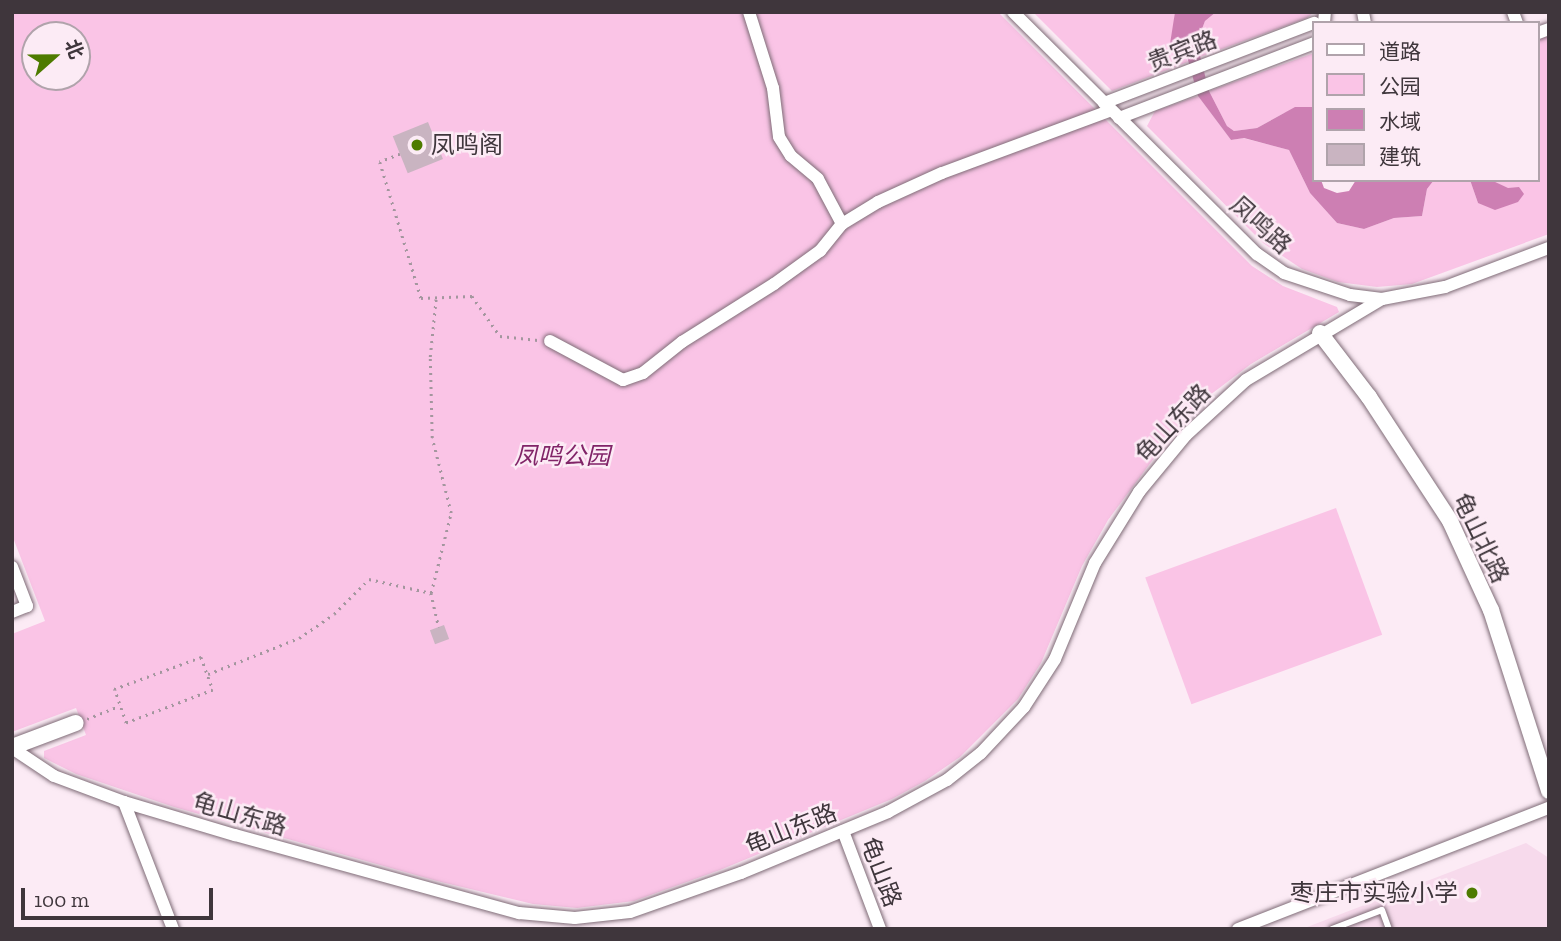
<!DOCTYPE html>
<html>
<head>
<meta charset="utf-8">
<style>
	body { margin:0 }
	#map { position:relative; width:1561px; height:941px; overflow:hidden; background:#fcebf5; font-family:"Zilla Slab","Noto Sans SC",serif }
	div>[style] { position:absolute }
	.built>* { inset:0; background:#f7daec }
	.green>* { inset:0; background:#fac4e6; transform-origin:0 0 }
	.water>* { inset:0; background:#cd7fb3 }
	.building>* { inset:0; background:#c9b4c1; transform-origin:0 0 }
	.path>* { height:2.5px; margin-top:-1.25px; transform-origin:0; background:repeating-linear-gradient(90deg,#a3969e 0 2px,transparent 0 7px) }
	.roads { filter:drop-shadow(0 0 2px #7f6c77) drop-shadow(0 0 2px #7f6c77) }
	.service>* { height:6px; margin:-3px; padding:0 3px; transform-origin:3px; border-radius:3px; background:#fff }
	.minor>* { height:12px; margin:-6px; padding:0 6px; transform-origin:6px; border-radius:6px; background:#fff }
	.tertiary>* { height:16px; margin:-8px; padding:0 8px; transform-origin:8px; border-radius:8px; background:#fff }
	.dots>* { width:19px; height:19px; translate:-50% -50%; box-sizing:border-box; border:4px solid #fcebf5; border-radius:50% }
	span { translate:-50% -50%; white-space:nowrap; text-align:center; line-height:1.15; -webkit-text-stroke:5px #fcebf5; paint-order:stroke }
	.street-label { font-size:24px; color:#3f363c }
	.poi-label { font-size:24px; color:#3f363c }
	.left { translate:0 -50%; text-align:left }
	.right { translate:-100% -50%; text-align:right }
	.park-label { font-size:24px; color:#812468; font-style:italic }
	.frame { position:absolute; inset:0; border:14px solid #3f363c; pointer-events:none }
	.legend { position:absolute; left:1312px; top:21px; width:228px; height:161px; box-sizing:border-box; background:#fcebf5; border:2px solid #b0a3ab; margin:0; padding:9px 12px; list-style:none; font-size:21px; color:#3f363c }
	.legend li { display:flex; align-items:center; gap:14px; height:35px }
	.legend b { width:35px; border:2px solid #b0a3ab }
	.north { position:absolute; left:21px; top:21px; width:70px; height:70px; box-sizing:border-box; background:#fcebf5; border:2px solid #b0a3ab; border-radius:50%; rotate:69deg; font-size:19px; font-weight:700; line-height:28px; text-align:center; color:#3f363c }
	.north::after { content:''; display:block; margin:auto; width:24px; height:32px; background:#4e7b00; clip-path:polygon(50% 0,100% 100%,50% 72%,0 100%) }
	.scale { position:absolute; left:21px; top:888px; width:192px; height:32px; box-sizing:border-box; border:4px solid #3f363c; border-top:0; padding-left:9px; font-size:21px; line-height:24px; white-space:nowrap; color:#3f363c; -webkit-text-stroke:5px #fcebf5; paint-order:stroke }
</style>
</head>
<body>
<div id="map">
	<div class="built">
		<i style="clip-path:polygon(1526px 843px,1549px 858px,1549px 929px,1302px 929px)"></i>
	</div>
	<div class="green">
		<i style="clip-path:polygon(evenodd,12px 12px,998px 12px,1252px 266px,1283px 286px,1337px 307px,1339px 312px,1251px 364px,1210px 395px,1169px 438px,1108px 520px,1082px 566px,1041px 663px,1018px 699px,960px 757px,925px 781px,892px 799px,720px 870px,634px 901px,577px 908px,533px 904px,437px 881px,174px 807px,76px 774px,44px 758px,44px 751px,86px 735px,76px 708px,12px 732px,12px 634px,45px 621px,12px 535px,12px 12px,35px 35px,77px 35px,77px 77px,35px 77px,35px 35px)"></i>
		<i style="clip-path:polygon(1033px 12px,1175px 12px,1174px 23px,1188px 62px,1112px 91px)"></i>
		<i style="clip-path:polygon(1216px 12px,1314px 12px,1307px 18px,1200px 57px,1199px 37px,1205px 21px)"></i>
		<i style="clip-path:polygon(1549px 35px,1549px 234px,1412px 284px,1377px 287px,1338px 282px,1302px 269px,1263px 243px,1147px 126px,1155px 111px,1198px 96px,1231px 140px,1243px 138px,1289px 150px,1310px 193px,1337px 223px,1364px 229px,1394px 218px,1422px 216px,1427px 189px,1434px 180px,1470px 180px,1478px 203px,1519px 188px,1508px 189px,1491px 180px,1538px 180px,1538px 39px)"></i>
		<i style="clip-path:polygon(1314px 53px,1314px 107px,1284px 113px,1257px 128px,1234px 131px,1227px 126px,1209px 91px)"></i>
		<i style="left:1336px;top:508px;width:135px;height:203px;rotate:70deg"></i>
	</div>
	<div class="water">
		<i style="clip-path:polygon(1175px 12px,1216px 12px,1205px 21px,1199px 37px,1199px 52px,1209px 91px,1227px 126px,1234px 131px,1257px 128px,1295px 107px,1314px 107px,1314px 180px,1321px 180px,1324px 188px,1337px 193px,1349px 191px,1356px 180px,1434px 180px,1427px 189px,1422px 216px,1394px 218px,1364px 229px,1337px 223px,1310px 193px,1289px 150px,1244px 138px,1231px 140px,1198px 96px,1186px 53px,1170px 44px)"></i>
		<i style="clip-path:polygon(1470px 180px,1491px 180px,1508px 188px,1519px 187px,1524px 194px,1518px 202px,1495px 210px,1478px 203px)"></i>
	</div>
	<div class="building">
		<i style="left:428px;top:122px;width:40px;height:38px;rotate:68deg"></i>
		<i style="left:444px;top:625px;width:15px;height:15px;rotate:70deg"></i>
	</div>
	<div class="path">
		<i style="left:400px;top:154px;width:22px;rotate:158deg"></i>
		<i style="left:380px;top:162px;width:142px;rotate:73.2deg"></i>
		<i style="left:421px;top:298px;width:51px;rotate:-2.2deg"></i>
		<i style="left:472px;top:296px;width:49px;rotate:55deg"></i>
		<i style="left:500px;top:336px;width:38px;rotate:6deg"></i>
		<i style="left:431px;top:593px;width:35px;rotate:77deg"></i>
		<i style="left:201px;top:657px;width:35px;rotate:70deg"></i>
		<i style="left:213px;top:690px;width:93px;rotate:159.2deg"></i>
		<i style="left:126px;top:723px;width:36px;rotate:-109deg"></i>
		<i style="left:114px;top:689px;width:93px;rotate:-20.2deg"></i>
		<i style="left:208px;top:674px;width:98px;rotate:-21.6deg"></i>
		<i style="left:299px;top:638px;width:42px;rotate:-34.4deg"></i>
		<i style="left:334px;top:614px;width:49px;rotate:-45deg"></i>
		<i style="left:369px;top:579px;width:64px;rotate:12.7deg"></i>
		<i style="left:431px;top:593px;width:82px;rotate:-76deg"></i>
		<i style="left:451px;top:513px;width:77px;rotate:-104.2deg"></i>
		<i style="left:432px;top:438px;width:81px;rotate:-91.4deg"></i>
		<i style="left:430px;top:357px;width:59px;rotate:-84.2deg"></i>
		<i style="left:87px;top:719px;width:35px;rotate:-22deg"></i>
	</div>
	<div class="roads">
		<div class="service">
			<i style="left:1332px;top:929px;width:53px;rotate:-20.8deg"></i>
			<i style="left:1382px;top:910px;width:20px;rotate:70deg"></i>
		</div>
		<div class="minor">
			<i style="left:749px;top:12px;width:80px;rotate:72.5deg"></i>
			<i style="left:773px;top:88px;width:49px;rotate:83deg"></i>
			<i style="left:779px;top:137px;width:22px;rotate:58deg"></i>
			<i style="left:791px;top:156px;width:35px;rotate:40deg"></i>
			<i style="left:818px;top:179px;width:51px;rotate:61.9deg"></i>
			<i style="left:1013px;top:12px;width:344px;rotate:44.8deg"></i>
			<i style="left:1257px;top:254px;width:33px;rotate:35deg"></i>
			<i style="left:1284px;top:273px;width:70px;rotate:18.4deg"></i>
			<i style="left:1350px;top:295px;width:32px;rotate:7deg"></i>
			<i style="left:1382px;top:299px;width:64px;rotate:-10.8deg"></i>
			<i style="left:1445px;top:287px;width:111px;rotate:-20.6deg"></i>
			<i style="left:1363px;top:12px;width:11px;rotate:80deg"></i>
			<i style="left:1513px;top:12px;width:12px;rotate:70deg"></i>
			<i style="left:1324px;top:23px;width:11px;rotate:-85deg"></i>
			<i style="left:1538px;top:33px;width:12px;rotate:-20deg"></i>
			<i style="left:1104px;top:103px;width:225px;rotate:-20.9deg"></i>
			<i style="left:1119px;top:118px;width:209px;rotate:-21deg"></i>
			<i style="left:550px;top:341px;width:83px;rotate:28.1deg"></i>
			<i style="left:623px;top:380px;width:21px;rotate:-19deg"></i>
			<i style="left:643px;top:373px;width:50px;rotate:-38.5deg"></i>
			<i style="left:682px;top:342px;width:109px;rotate:-32.2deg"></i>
			<i style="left:774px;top:284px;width:57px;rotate:-35.7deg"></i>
			<i style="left:820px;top:251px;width:35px;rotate:-51deg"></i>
			<i style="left:842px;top:224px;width:42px;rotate:-31.4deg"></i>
			<i style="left:878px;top:202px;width:70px;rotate:-24.4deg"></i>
			<i style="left:942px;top:173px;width:180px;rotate:-20.4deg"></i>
			<i style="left:12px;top:567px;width:42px;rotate:69deg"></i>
			<i style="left:27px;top:606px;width:16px;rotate:158deg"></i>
			<i style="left:12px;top:748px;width:50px;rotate:33.7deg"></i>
			<i style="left:54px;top:776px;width:75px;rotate:20.4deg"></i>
			<i style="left:124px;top:802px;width:116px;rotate:16.6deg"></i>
			<i style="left:235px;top:835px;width:295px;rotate:15.4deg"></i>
			<i style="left:519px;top:913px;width:56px;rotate:5.1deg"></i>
			<i style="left:575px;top:918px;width:55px;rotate:-6.2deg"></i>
			<i style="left:630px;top:912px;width:118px;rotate:-19.4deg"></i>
			<i style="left:741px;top:873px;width:159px;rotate:-22.5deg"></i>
			<i style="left:888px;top:812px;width:67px;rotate:-28.5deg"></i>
			<i style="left:947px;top:780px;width:43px;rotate:-38.5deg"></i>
			<i style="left:981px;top:753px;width:63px;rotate:-46.9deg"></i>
			<i style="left:1024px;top:707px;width:57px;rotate:-57.1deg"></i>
			<i style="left:1055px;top:659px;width:104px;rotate:-67.4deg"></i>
			<i style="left:1095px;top:563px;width:84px;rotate:-58.2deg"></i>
			<i style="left:1139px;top:492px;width:74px;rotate:-50.5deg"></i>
			<i style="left:1186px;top:435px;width:81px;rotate:-42.5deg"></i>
			<i style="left:1246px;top:380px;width:158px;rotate:-30.8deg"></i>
			<i style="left:124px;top:802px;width:136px;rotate:68.9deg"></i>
			<i style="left:843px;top:831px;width:105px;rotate:69.3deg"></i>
			<i style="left:1238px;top:929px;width:334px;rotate:-21.3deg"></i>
		</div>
		<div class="tertiary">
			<i style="left:1320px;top:333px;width:81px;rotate:52.6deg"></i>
			<i style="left:1369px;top:397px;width:148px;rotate:56.8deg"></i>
			<i style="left:1450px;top:521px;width:98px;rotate:65.3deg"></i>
			<i style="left:1491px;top:610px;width:190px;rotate:72.2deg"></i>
			<i style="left:12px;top:747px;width:68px;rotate:-20.6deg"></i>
		</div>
	</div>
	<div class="dots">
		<i style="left:417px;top:145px;background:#4e7b00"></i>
		<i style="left:1472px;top:893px;background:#4e7b00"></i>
	</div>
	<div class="street-label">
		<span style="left:1182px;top:51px;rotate:-21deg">贵宾路</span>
		<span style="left:1261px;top:225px;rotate:42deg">凤鸣路</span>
		<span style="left:1173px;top:423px;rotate:-47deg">龟山东路</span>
		<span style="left:1481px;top:538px;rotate:64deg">龟山北路</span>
		<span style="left:240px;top:814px;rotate:16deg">龟山东路</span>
		<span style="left:791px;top:829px;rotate:-22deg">龟山东路</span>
		<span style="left:881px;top:872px;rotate:69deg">龟山路</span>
	</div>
	<div class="poi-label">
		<span class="left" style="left:431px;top:145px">凤鸣阁</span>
		<span class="right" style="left:1458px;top:893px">枣庄市实验小学</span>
	</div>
	<div class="park-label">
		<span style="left:562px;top:456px">凤鸣公园</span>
	</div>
	<div class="frame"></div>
	<ul class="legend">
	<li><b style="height:9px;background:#fff"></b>道路</li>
	<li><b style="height:19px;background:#fac4e6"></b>公园</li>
	<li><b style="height:19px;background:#cd7fb3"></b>水域</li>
	<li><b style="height:19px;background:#c9b4c1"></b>建筑</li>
	</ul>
	<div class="north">北</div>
	<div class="scale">100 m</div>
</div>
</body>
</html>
